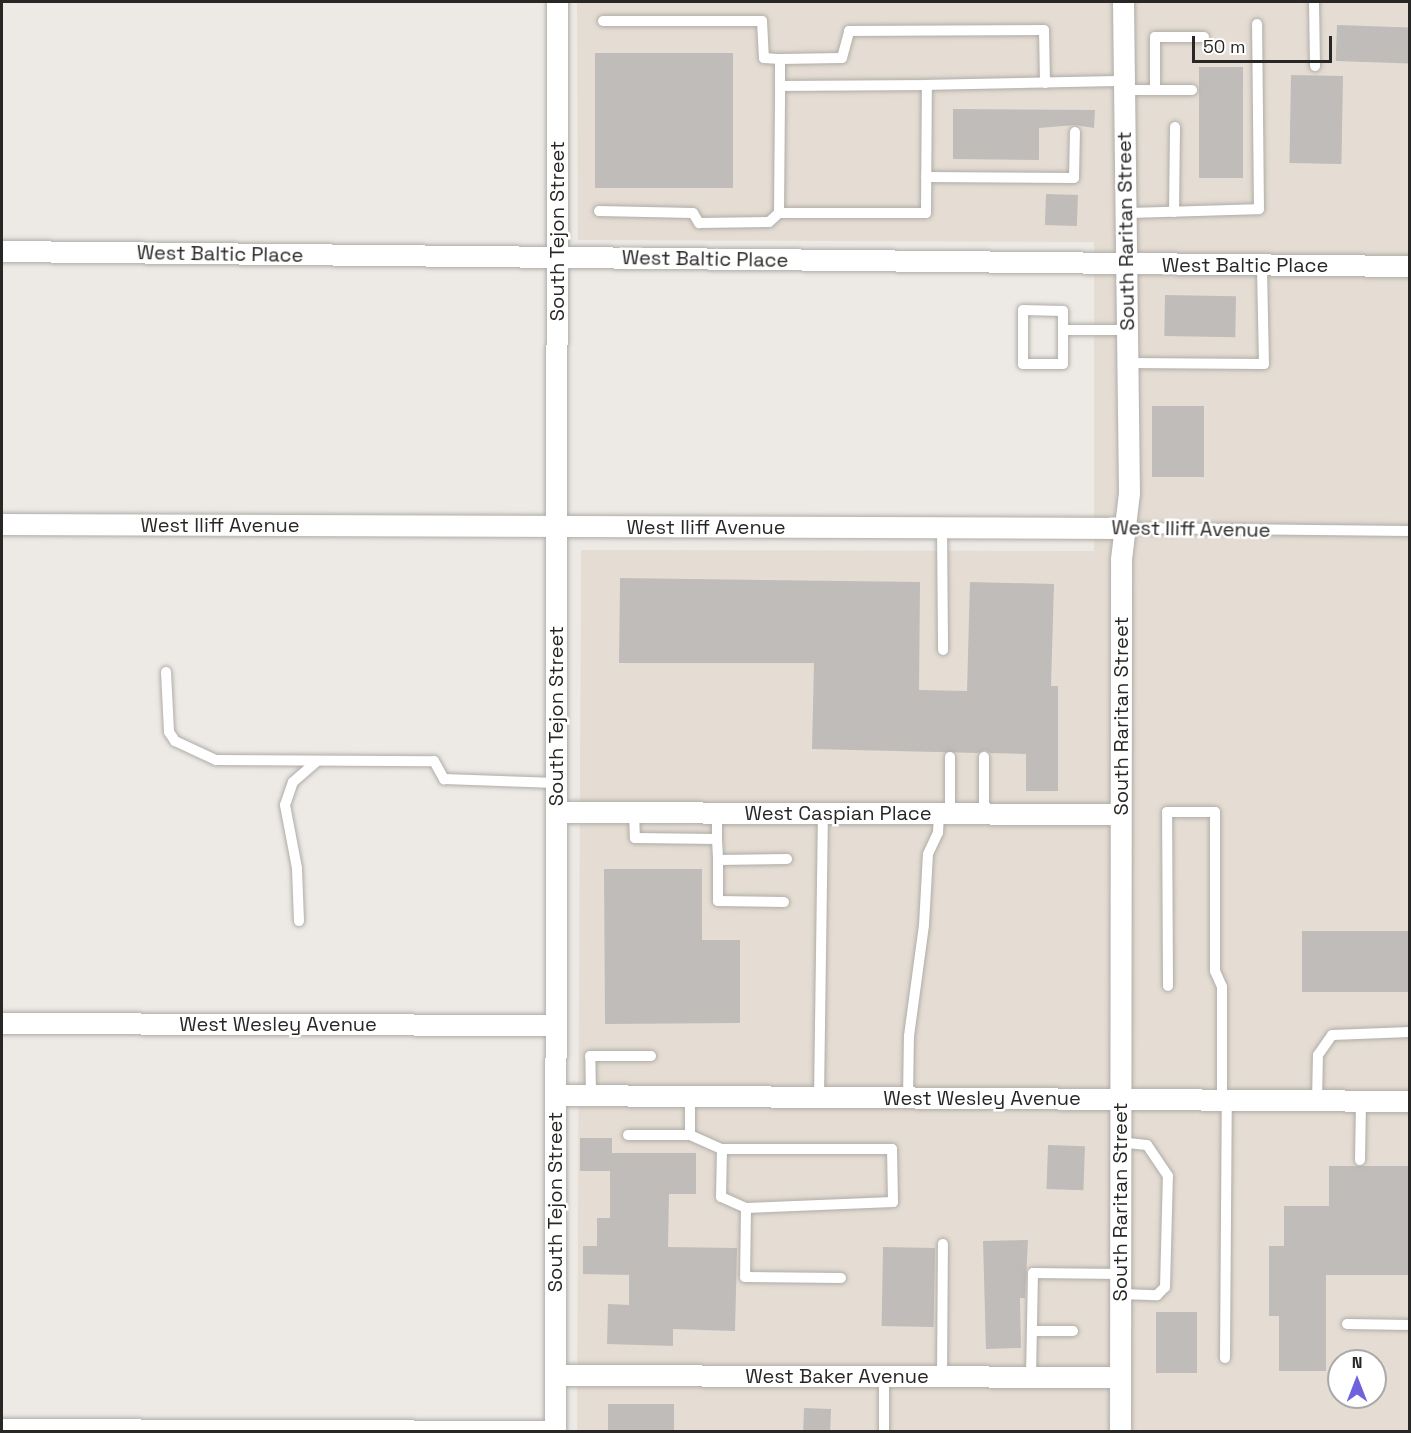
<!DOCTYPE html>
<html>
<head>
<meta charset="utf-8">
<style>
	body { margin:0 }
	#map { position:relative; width:1411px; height:1433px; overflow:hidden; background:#edeae6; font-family:"Space Grotesk",sans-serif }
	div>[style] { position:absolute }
	.built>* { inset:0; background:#e5ddd3 }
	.building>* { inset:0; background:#bfbcb9; transform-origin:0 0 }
	.roads { filter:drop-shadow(0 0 2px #afaca8) drop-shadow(0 0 2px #afaca8) }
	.lane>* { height:10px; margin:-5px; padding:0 5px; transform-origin:5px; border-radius:5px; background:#fff }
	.street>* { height:21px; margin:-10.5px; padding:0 10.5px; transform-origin:10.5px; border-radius:10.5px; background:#fff }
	span { translate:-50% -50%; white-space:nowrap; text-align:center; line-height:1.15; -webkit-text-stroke:5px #fff; paint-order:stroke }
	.street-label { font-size:20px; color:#282726 }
	.frame { position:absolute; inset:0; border:3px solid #282726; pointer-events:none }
	.north { position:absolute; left:1327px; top:1349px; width:60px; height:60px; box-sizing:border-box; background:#fff; border:2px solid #a9a9a8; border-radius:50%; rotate:0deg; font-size:16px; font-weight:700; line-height:24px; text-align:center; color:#282726 }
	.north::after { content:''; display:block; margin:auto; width:21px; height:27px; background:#6f62dd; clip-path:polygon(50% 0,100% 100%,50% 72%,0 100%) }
	.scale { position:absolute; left:1192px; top:36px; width:140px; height:27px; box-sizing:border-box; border:3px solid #282726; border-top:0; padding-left:8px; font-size:18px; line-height:21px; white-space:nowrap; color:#282726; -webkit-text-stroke:4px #fff; paint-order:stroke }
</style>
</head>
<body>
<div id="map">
	<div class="built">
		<i style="clip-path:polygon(evenodd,577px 2px,1409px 2px,1409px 1431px,577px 1431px,581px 550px,1094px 551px,1094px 242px,578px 240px,577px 2px,1339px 1361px,1375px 1361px,1375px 1397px,1339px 1397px,1339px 1361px)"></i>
	</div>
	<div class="building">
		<i style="left:1337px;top:25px;width:73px;height:36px;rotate:2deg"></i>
		<i style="left:595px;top:53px;width:138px;height:135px"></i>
		<i style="left:1199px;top:67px;width:44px;height:111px"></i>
		<i style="left:1291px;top:75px;width:52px;height:88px;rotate:1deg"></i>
		<i style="clip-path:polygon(953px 109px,1095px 110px,1094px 128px,1075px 125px,1039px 128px,1039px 160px,953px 159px)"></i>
		<i style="left:1046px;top:194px;width:32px;height:31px;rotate:2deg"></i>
		<i style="left:1165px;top:295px;width:71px;height:41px;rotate:1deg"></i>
		<i style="left:1152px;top:406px;width:52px;height:71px"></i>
		<i style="clip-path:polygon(620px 578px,920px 582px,919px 690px,967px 691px,970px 582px,1054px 584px,1051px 686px,1058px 686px,1058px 791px,1026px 791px,1026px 754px,990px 753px,985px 750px,978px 753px,812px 749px,814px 663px,619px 663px)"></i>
		<i style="clip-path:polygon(604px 869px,702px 869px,702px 940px,740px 940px,740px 1023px,605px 1024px)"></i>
		<i style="left:1302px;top:931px;width:108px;height:61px"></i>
		<i style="clip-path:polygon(580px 1138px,612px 1138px,612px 1153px,696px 1153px,696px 1194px,669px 1194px,668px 1247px,737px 1248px,735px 1331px,673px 1329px,673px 1346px,607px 1344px,608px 1304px,629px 1305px,629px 1275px,583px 1274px,583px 1246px,597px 1246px,597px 1218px,610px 1218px,610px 1171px,580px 1171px)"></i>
		<i style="left:1048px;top:1145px;width:37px;height:44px;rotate:2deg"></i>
		<i style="clip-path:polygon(1329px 1166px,1410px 1166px,1410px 1275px,1326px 1275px,1326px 1371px,1279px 1371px,1279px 1316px,1269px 1316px,1269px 1246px,1284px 1246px,1284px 1206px,1329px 1206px)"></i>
		<i style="clip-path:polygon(1028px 1240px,1025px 1298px,1020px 1298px,1021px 1348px,986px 1349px,983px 1241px)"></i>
		<i style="left:883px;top:1247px;width:52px;height:79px;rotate:1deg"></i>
		<i style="left:1156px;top:1312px;width:41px;height:61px"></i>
		<i style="left:608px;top:1404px;width:66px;height:27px"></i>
		<i style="left:804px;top:1408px;width:27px;height:23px;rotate:2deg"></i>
	</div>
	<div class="roads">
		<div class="lane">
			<i style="left:1314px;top:2px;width:64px;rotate:89.1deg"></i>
			<i style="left:603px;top:21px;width:159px"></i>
			<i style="left:762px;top:21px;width:37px;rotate:87deg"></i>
			<i style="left:764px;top:58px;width:16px;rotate:4deg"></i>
			<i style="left:780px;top:59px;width:27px;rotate:90deg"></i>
			<i style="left:780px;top:59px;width:62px;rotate:-0.9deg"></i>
			<i style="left:842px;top:58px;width:28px;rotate:-75deg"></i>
			<i style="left:849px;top:31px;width:195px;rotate:-0.3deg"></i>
			<i style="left:1044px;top:30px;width:53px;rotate:88.9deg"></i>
			<i style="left:1124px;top:90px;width:68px"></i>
			<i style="left:1155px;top:90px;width:53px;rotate:-90deg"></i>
			<i style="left:1155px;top:37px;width:49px"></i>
			<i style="left:926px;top:177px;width:148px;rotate:0.4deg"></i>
			<i style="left:1074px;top:178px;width:46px;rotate:-88.8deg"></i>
			<i style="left:599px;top:211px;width:94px;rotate:1.2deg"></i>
			<i style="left:693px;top:213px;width:12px;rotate:59deg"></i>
			<i style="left:699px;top:223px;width:70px;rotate:-0.8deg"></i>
			<i style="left:769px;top:222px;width:13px;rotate:-42deg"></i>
			<i style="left:779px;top:213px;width:147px"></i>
			<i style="left:926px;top:213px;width:128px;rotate:-89.6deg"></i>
			<i style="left:927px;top:85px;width:197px;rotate:-1.2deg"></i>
			<i style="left:1174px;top:212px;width:85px;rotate:-89.3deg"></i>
			<i style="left:779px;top:213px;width:127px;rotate:-89.5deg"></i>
			<i style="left:780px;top:86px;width:147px;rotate:-0.4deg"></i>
			<i style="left:1126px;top:213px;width:133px;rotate:-1.7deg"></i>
			<i style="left:1259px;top:209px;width:185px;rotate:-90.6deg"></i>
			<i style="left:1063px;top:330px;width:34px;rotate:90deg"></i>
			<i style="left:1063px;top:364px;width:40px;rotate:180deg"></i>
			<i style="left:1023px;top:364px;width:54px;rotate:-90deg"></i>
			<i style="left:1023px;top:310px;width:40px;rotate:1.4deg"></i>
			<i style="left:1063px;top:311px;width:19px;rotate:90deg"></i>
			<i style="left:1063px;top:330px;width:64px"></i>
			<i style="left:1128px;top:363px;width:136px;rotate:0.4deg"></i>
			<i style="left:1264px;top:364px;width:99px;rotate:-91.2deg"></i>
			<i style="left:942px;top:527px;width:123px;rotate:89.5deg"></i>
			<i style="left:1125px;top:528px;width:285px;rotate:0.6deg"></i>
			<i style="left:166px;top:672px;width:60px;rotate:87.1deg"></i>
			<i style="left:169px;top:732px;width:11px;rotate:56deg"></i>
			<i style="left:175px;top:741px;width:45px;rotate:24.9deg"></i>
			<i style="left:216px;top:760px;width:218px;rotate:0.3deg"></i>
			<i style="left:434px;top:761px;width:21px;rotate:61deg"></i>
			<i style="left:444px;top:779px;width:112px;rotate:2deg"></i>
			<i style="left:950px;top:757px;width:56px;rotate:90deg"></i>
			<i style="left:634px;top:812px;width:26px;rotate:88deg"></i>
			<i style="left:635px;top:838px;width:82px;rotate:0.7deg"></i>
			<i style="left:717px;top:839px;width:21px;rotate:87deg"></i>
			<i style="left:718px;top:860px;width:69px;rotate:-0.8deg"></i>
			<i style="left:717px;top:813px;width:26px;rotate:90deg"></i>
			<i style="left:984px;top:814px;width:57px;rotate:-90deg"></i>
			<i style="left:718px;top:860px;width:41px;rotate:90deg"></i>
			<i style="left:718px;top:901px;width:66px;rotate:0.9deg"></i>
			<i style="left:299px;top:921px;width:53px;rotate:-92.2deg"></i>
			<i style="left:297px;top:868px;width:64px;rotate:-100.8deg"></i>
			<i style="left:285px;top:805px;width:24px;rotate:-71deg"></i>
			<i style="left:293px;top:782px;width:32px;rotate:-41deg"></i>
			<i style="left:1168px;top:986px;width:174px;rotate:-90.3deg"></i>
			<i style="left:1167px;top:812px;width:48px"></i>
			<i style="left:1215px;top:812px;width:159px;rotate:90deg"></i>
			<i style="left:1215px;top:971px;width:17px;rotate:66deg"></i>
			<i style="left:1222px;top:987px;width:113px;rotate:90deg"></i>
			<i style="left:591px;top:1095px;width:39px;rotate:-91deg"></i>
			<i style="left:590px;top:1056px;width:61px"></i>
			<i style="left:690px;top:1096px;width:39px;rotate:90deg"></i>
			<i style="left:690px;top:1135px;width:35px;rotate:24deg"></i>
			<i style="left:722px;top:1149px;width:170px"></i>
			<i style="left:892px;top:1149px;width:53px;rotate:88.9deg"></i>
			<i style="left:893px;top:1202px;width:147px;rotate:177.7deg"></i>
			<i style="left:746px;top:1208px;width:27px;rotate:-156deg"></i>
			<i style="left:721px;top:1197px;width:48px;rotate:-88.8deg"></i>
			<i style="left:819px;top:1097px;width:284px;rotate:-89.2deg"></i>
			<i style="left:908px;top:1097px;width:61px;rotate:-89.1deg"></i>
			<i style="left:909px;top:1036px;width:112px;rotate:-82.3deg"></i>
			<i style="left:924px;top:925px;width:71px;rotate:-86.8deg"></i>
			<i style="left:928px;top:854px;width:23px;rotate:-65deg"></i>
			<i style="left:938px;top:833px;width:20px;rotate:-87deg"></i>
			<i style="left:1317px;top:1101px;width:46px;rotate:-88.8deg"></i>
			<i style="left:1318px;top:1055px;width:24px;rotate:-55deg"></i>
			<i style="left:1332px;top:1035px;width:78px;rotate:-2.2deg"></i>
			<i style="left:628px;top:1135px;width:62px"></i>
			<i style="left:1360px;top:1160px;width:59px;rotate:-89deg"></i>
			<i style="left:746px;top:1208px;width:69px;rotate:90.8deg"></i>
			<i style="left:745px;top:1277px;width:96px;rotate:0.6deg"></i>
			<i style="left:1120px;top:1294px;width:37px;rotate:2deg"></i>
			<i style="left:1157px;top:1295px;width:11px;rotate:-45deg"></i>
			<i style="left:1165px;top:1287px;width:111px;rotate:-88.5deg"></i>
			<i style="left:1168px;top:1176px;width:37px;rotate:-124deg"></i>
			<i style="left:1147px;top:1145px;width:27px;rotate:-174deg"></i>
			<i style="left:1347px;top:1324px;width:63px;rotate:0.9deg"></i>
			<i style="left:1034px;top:1331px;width:39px"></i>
			<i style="left:1225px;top:1358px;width:258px;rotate:-89.6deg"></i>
			<i style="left:884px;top:1376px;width:56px;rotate:90deg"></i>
			<i style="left:942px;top:1377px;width:133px;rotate:-89.6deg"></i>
			<i style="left:1031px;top:1377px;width:104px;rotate:-88.9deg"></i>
			<i style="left:1033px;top:1273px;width:87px;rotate:0.7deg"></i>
		</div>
		<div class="street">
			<i style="left:2px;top:251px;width:1408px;rotate:0.61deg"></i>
			<i style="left:2px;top:524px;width:1123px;rotate:0.2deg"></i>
			<i style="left:556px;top:812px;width:564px;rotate:0.2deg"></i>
			<i style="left:2px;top:1023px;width:553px;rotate:0.21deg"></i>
			<i style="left:555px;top:1095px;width:855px;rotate:0.4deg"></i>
			<i style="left:555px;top:1375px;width:565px;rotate:0.2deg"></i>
			<i style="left:2px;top:1429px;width:553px;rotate:0.21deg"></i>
			<i style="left:555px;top:1432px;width:1430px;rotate:-89.92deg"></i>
			<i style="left:1120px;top:1432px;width:873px;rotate:-89.93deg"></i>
			<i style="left:1121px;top:559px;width:66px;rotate:-83.1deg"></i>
			<i style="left:1129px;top:493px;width:491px;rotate:-90.7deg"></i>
		</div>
	</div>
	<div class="street-label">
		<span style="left:557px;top:231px;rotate:-90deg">South Tejon Street</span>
		<span style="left:1126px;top:231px;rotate:-91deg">South Raritan Street</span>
		<span style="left:220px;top:254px;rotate:1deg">West Baltic Place</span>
		<span style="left:705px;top:259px;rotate:1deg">West Baltic Place</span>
		<span style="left:1245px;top:265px">West Baltic Place</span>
		<span style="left:220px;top:525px">West Iliff Avenue</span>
		<span style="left:706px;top:527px">West Iliff Avenue</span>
		<span style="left:1191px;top:529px;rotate:1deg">West Iliff Avenue</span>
		<span style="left:556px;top:716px;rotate:-90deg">South Tejon Street</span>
		<span style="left:1121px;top:716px;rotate:-90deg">South Raritan Street</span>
		<span style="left:838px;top:813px">West Caspian Place</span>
		<span style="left:278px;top:1024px">West Wesley Avenue</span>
		<span style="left:982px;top:1098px">West Wesley Avenue</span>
		<span style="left:555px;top:1202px;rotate:-90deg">South Tejon Street</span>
		<span style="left:1120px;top:1202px;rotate:-90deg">South Raritan Street</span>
		<span style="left:837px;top:1376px">West Baker Avenue</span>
	</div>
	<div class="frame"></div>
	<div class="north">N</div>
	<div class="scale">50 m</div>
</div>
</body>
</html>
